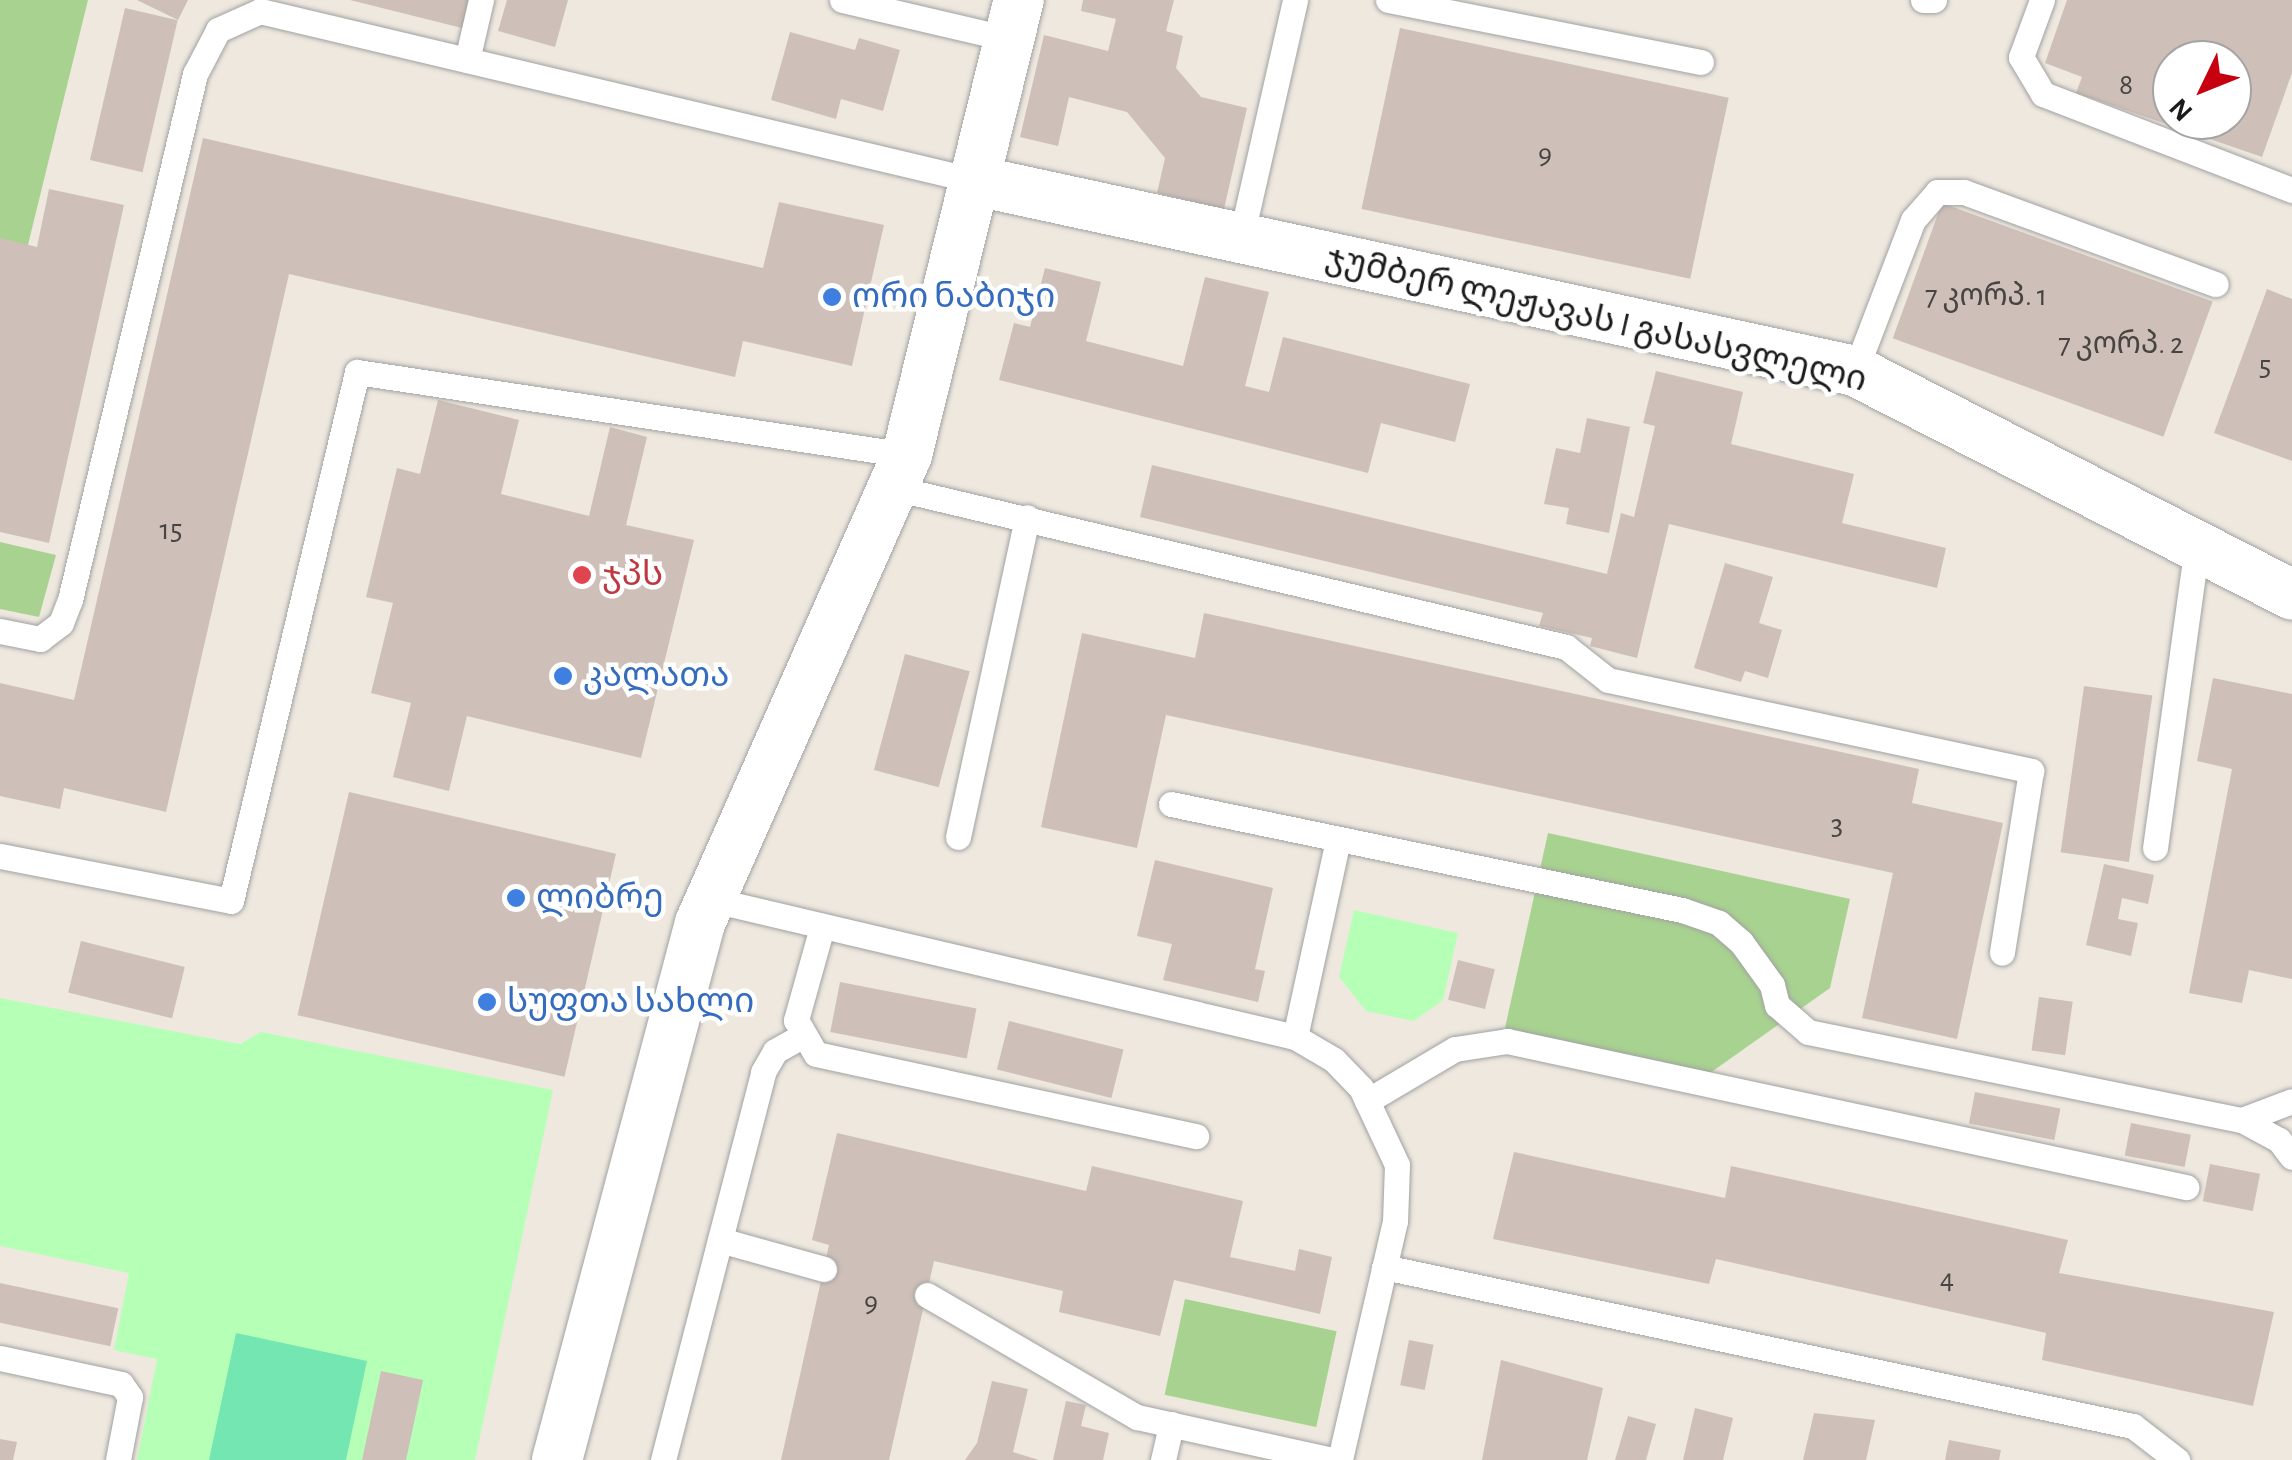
<!DOCTYPE html>
<html>
<head>
<meta charset="utf-8">
<style>
	body { margin:0 }
	#map { position:relative; width:2292px; height:1460px; overflow:hidden; background:#eee8df; font-family:"Alegreya Sans","Noto Sans Georgian",sans-serif }
	div>[style] { position:absolute }
	.forest>* { inset:0; background:#a8d290; transform-origin:0 0 }
	.park>* { inset:0; background:#b6ffb6 }
	.pitch>* { inset:0; background:#74e6b2 }
	.building>* { inset:0; background:#cec0b8; transform-origin:0 0 }
	.roads { filter:drop-shadow(0 0 2px #a2a2a2) drop-shadow(0 0 2px #a2a2a2) }
	.lane>* { height:25px; margin:-12.5px; padding:0 12.5px; transform-origin:12.5px; border-radius:12.5px; background:#fff }
	.street>* { height:50px; margin:-25px; padding:0 25px; transform-origin:25px; border-radius:25px; background:#fff }
	.dots>* { width:28px; height:28px; translate:-50% -50%; box-sizing:border-box; border:5px solid #fff; border-radius:50% }
	span { translate:-50% -50%; white-space:nowrap; text-align:center; line-height:1.15; -webkit-text-stroke:9px #fff; paint-order:stroke }
	.number-label { font-size:30px; color:#484442 }
	.number-label span { -webkit-text-stroke-width:0 }
	.shop-label { font-size:35px; color:#366cbe }
	.left { translate:0 -50%; text-align:left }
	.street-label { font-size:35px; color:#1b1b1b }
	.health-label { font-size:35px; color:#be3a42 }
	.north { position:absolute; left:2152px; top:40px; width:100px; height:100px; box-sizing:border-box; background:#fff; border:2px solid #a4a4a4; border-radius:50%; rotate:227deg; font-size:28px; font-weight:700; line-height:40px; text-align:center; color:#1b1b1b }
	.north::after { content:''; display:block; margin:auto; width:35px; height:45px; background:#c6000e; clip-path:polygon(50% 0,100% 100%,50% 72%,0 100%) }
</style>
</head>
<body>
<div id="map">
	<div class="forest">
		<i style="clip-path:polygon(0 0,88px 0,0 359px)"></i>
		<i style="clip-path:polygon(0 542px,56px 555px,39px 617px,0 609px)"></i>
		<i style="clip-path:polygon(1548px 833px,1850px 899px,1830px 988px,1710px 1073px,1505px 1028px)"></i>
		<i style="left:1185px;top:1299px;width:155px;height:98px;rotate:12deg"></i>
	</div>
	<div class="park">
		<i style="clip-path:polygon(1354px 910px,1458px 933px,1443px 1000px,1414px 1021px,1366px 1011px,1339px 977px)"></i>
		<i style="clip-path:polygon(0 998px,240px 1044px,261px 1032px,553px 1090px,475px 1460px,137px 1460px,157px 1359px,114px 1350px,129px 1273px,0 1246px)"></i>
	</div>
	<div class="pitch">
		<i style="clip-path:polygon(236px 1333px,367px 1361px,346px 1460px,209px 1460px)"></i>
	</div>
	<div class="building">
		<i style="clip-path:polygon(137px 0,188px 0,178px 20px)"></i>
		<i style="clip-path:polygon(350px 0,473px 0,466px 29px)"></i>
		<i style="clip-path:polygon(507px 0,568px 0,555px 47px,498px 31px)"></i>
		<i style="clip-path:polygon(1083px 0,1174px 0,1166px 31px,1183px 36px,1176px 68px,1201px 97px,1247px 108px,1224px 209px,1157px 193px,1165px 158px,1127px 112px,1069px 97px,1058px 146px,1020px 137px,1044px 35px,1108px 51px,1116px 19px,1081px 11px)"></i>
		<i style="clip-path:polygon(evenodd,2067px 0,2292px 0,2292px 73px,2262px 157px,2076px 93px,2082px 77px,2045px 63px,2067px 0,2172px 60px,2232px 60px,2232px 120px,2172px 120px,2172px 60px)"></i>
		<i style="left:125px;top:8px;width:54px;height:156px;rotate:13deg"></i>
		<i style="left:1400px;top:28px;width:336px;height:185px;rotate:12deg"></i>
		<i style="clip-path:polygon(790px 32px,855px 50px,859px 38px,900px 50px,883px 111px,841px 99px,836px 119px,771px 100px)"></i>
		<i style="clip-path:polygon(203px 138px,763px 268px,779px 202px,884px 225px,852px 366px,743px 341px,735px 377px,289px 274px,166px 812px,64px 788px,60px 809px,0 796px,0 683px,74px 700px)"></i>
		<i style="clip-path:polygon(49px 189px,124px 205px,49px 543px,0 532px,0 238px,37px 247px)"></i>
		<i style="left:1942px;top:203px;width:288px;height:144px;rotate:20deg"></i>
		<i style="clip-path:polygon(1045px 268px,1101px 282px,1086px 341px,1183px 366px,1205px 277px,1269px 292px,1245px 386px,1269px 392px,1283px 337px,1470px 384px,1455px 442px,1381px 423px,1368px 473px,999px 380px,1014px 323px,1030px 327px)"></i>
		<i style="clip-path:polygon(2267px 289px,2292px 299px,2292px 461px,2214px 433px)"></i>
		<i style="clip-path:polygon(1656px 371px,1743px 392px,1731px 444px,1854px 474px,1842px 523px,1946px 548px,1937px 588px,1669px 524px,1637px 658px,1590px 646px,1592px 638px,1539px 626px,1543px 613px,1140px 517px,1152px 465px,1607px 574px,1621px 513px,1634px 517px,1655px 426px,1643px 423px)"></i>
		<i style="clip-path:polygon(438px 400px,519px 420px,501px 494px,589px 516px,610px 427px,647px 437px,626px 525px,694px 540px,641px 758px,467px 716px,449px 791px,393px 777px,411px 703px,371px 693px,393px 603px,366px 597px,397px 468px,420px 474px)"></i>
		<i style="clip-path:polygon(1587px 418px,1630px 427px,1609px 533px,1566px 524px,1569px 508px,1544px 504px,1556px 448px,1580px 453px)"></i>
		<i style="clip-path:polygon(1725px 563px,1773px 577px,1759px 623px,1782px 630px,1768px 678px,1745px 671px,1741px 682px,1694px 668px)"></i>
		<i style="clip-path:polygon(1204px 613px,1919px 769px,1912px 803px,2003px 823px,1957px 1039px,1862px 1018px,1893px 873px,1166px 715px,1137px 848px,1041px 827px,1082px 633px,1195px 658px)"></i>
		<i style="left:905px;top:654px;width:67px;height:120px;rotate:15deg"></i>
		<i style="clip-path:polygon(2213px 678px,2292px 694px,2292px 979px,2249px 970px,2242px 1003px,2189px 993px,2232px 769px,2197px 761px)"></i>
		<i style="left:2084px;top:686px;width:69px;height:168px;rotate:8deg"></i>
		<i style="left:349px;top:792px;width:274px;height:229px;rotate:13deg"></i>
		<i style="clip-path:polygon(1155px 860px,1273px 888px,1255px 969px,1265px 971px,1258px 1002px,1163px 980px,1172px 944px,1137px 936px)"></i>
		<i style="clip-path:polygon(2104px 864px,2154px 875px,2148px 904px,2122px 898px,2118px 919px,2138px 923px,2131px 956px,2086px 945px)"></i>
		<i style="left:81px;top:941px;width:107px;height:53px;rotate:14deg"></i>
		<i style="left:1458px;top:960px;width:38px;height:41px;rotate:14deg"></i>
		<i style="left:840px;top:982px;width:139px;height:51px;rotate:11deg"></i>
		<i style="left:2039px;top:997px;width:34px;height:54px;rotate:8deg"></i>
		<i style="left:1009px;top:1021px;width:118px;height:50px;rotate:14deg"></i>
		<i style="left:1975px;top:1092px;width:87px;height:32px;rotate:11deg"></i>
		<i style="left:2131px;top:1123px;width:61px;height:33px;rotate:11deg"></i>
		<i style="clip-path:polygon(837px 1133px,1086px 1191px,1092px 1166px,1243px 1201px,1230px 1257px,1295px 1271px,1299px 1249px,1332px 1257px,1320px 1314px,1174px 1280px,1160px 1336px,1059px 1312px,1063px 1291px,934px 1261px,889px 1460px,781px 1460px,829px 1245px,812px 1240px)"></i>
		<i style="clip-path:polygon(1514px 1152px,1725px 1198px,1731px 1166px,2068px 1240px,2059px 1273px,2274px 1312px,2253px 1406px,2042px 1360px,2046px 1333px,1716px 1259px,1709px 1284px,1493px 1239px)"></i>
		<i style="left:2210px;top:1164px;width:51px;height:38px;rotate:11deg"></i>
		<i style="left:0;top:1283px;width:121px;height:39px;rotate:12deg"></i>
		<i style="left:1409px;top:1340px;width:25px;height:46px;rotate:11deg"></i>
		<i style="clip-path:polygon(1501px 1360px,1603px 1388px,1587px 1460px,1482px 1460px)"></i>
		<i style="left:381px;top:1371px;width:43px;height:91px;rotate:12deg"></i>
		<i style="clip-path:polygon(992px 1381px,1028px 1389px,1013px 1452px,1039px 1460px,965px 1460px,977px 1443px)"></i>
		<i style="clip-path:polygon(1066px 1401px,1086px 1405px,1081px 1426px,1109px 1433px,1103px 1460px,1053px 1460px)"></i>
		<i style="clip-path:polygon(1695px 1408px,1733px 1418px,1723px 1460px,1683px 1460px)"></i>
		<i style="clip-path:polygon(1814px 1413px,1875px 1420px,1866px 1460px,1803px 1460px)"></i>
		<i style="clip-path:polygon(1628px 1416px,1656px 1424px,1646px 1460px,1615px 1460px)"></i>
		<i style="clip-path:polygon(0 1439px,17px 1442px,13px 1460px,0 1460px)"></i>
		<i style="clip-path:polygon(1949px 1440px,2001px 1450px,1999px 1460px,1945px 1460px)"></i>
	</div>
	<div class="roads">
		<div class="lane">
			<i style="left:842px;top:0;width:172px;rotate:13.1deg"></i>
			<i style="left:1388px;top:0;width:319px;rotate:11.2deg"></i>
			<i style="left:1923px;top:0;width:11px"></i>
			<i style="left:2042px;top:0;width:61px;rotate:110.2deg"></i>
			<i style="left:2021px;top:57px;width:43px;rotate:59.3deg"></i>
			<i style="left:2043px;top:94px;width:267px;rotate:21.1deg"></i>
			<i style="left:467px;top:60px;width:62px;rotate:-76.9deg"></i>
			<i style="left:1241px;top:238px;width:244px;rotate:-77.2deg"></i>
			<i style="left:1855px;top:371px;width:162px;rotate:-69deg"></i>
			<i style="left:1913px;top:220px;width:37px;rotate:-49deg"></i>
			<i style="left:1937px;top:192px;width:27px"></i>
			<i style="left:1964px;top:192px;width:268px;rotate:20.1deg"></i>
			<i style="left:894px;top:488px;width:691px;rotate:13.31deg"></i>
			<i style="left:1566px;top:647px;width:53px;rotate:38.2deg"></i>
			<i style="left:1608px;top:680px;width:433px;rotate:12.1deg"></i>
			<i style="left:2031px;top:771px;width:184px;rotate:99.1deg"></i>
			<i style="left:0;top:631px;width:41px;rotate:11.3deg"></i>
			<i style="left:40px;top:639px;width:26px;rotate:-37deg"></i>
			<i style="left:61px;top:623px;width:25px;rotate:-69deg"></i>
			<i style="left:70px;top:600px;width:541px;rotate:-76.63deg"></i>
			<i style="left:195px;top:74px;width:50px;rotate:-62.4deg"></i>
			<i style="left:218px;top:30px;width:46px;rotate:-24.3deg"></i>
			<i style="left:260px;top:11px;width:737px;rotate:13.34deg"></i>
			<i style="left:1171px;top:804px;width:522px;rotate:11.72deg"></i>
			<i style="left:1682px;top:910px;width:39px;rotate:19deg"></i>
			<i style="left:1719px;top:923px;width:29px;rotate:41deg"></i>
			<i style="left:1741px;top:942px;width:53px;rotate:54.2deg"></i>
			<i style="left:1772px;top:985px;width:21px;rotate:76deg"></i>
			<i style="left:1777px;top:1005px;width:41px;rotate:41.1deg"></i>
			<i style="left:1808px;top:1032px;width:443px;rotate:11.5deg"></i>
			<i style="left:2242px;top:1120px;width:42px;rotate:28.4deg"></i>
			<i style="left:2279px;top:1140px;width:21px;rotate:53deg"></i>
			<i style="left:958px;top:837px;width:327px;rotate:-77.8deg"></i>
			<i style="left:2155px;top:848px;width:305px;rotate:-82.1deg"></i>
			<i style="left:0;top:856px;width:235px;rotate:11deg"></i>
			<i style="left:231px;top:901px;width:544px;rotate:-76.6deg"></i>
			<i style="left:357px;top:372px;width:556px;rotate:8.58deg"></i>
			<i style="left:709px;top:899px;width:602px;rotate:13.25deg"></i>
			<i style="left:1295px;top:1037px;width:45px;rotate:30.5deg"></i>
			<i style="left:1334px;top:1060px;width:39px;rotate:46deg"></i>
			<i style="left:1361px;top:1088px;width:85px;rotate:64.9deg"></i>
			<i style="left:1397px;top:1165px;width:56px;rotate:92deg"></i>
			<i style="left:1395px;top:1221px;width:245px;rotate:103deg"></i>
			<i style="left:822px;top:927px;width:97px;rotate:105.6deg"></i>
			<i style="left:796px;top:1020px;width:39px;rotate:60deg"></i>
			<i style="left:816px;top:1054px;width:389px;rotate:12.2deg"></i>
			<i style="left:1295px;top:1037px;width:203px;rotate:-77.7deg"></i>
			<i style="left:1367px;top:1101px;width:102px;rotate:-30.6deg"></i>
			<i style="left:1455px;top:1049px;width:53px;rotate:-8.7deg"></i>
			<i style="left:1507px;top:1041px;width:695px;rotate:12.14deg"></i>
			<i style="left:2242px;top:1120px;width:53px;rotate:-20.8deg"></i>
			<i style="left:720px;top:1240px;width:108px;rotate:15.6deg"></i>
			<i style="left:1384px;top:1267px;width:766px;rotate:11.99deg"></i>
			<i style="left:2133px;top:1426px;width:56px;rotate:37.7deg"></i>
			<i style="left:927px;top:1295px;width:243px;rotate:30.2deg"></i>
			<i style="left:1137px;top:1417px;width:201px;rotate:12.4deg"></i>
			<i style="left:0;top:1358px;width:124px;rotate:12.1deg"></i>
			<i style="left:121px;top:1384px;width:16px;rotate:55deg"></i>
			<i style="left:130px;top:1397px;width:64px;rotate:100.8deg"></i>
			<i style="left:663px;top:1460px;width:401px;rotate:-75.5deg"></i>
			<i style="left:763px;top:1072px;width:24px;rotate:-60deg"></i>
			<i style="left:775px;top:1051px;width:29px;rotate:-29deg"></i>
			<i style="left:1163px;top:1460px;width:37px;rotate:-77deg"></i>
		</div>
		<div class="street">
			<i style="left:977px;top:181px;width:898px;rotate:12.21deg"></i>
			<i style="left:1855px;top:371px;width:491px;rotate:27.1deg"></i>
			<i style="left:557px;top:1460px;width:556px;rotate:-75.09deg"></i>
			<i style="left:700px;top:923px;width:512px;rotate:-66.14deg"></i>
			<i style="left:907px;top:455px;width:469px;rotate:-76.2deg"></i>
		</div>
	</div>
	<div class="dots">
		<i style="left:832px;top:297px;background:#3f7fe0"></i>
		<i style="left:582px;top:575px;background:#e0444e"></i>
		<i style="left:563px;top:676px;background:#3f7fe0"></i>
		<i style="left:516px;top:898px;background:#3f7fe0"></i>
		<i style="left:487px;top:1002px;background:#3f7fe0"></i>
	</div>
	<div class="number-label">
		<span style="left:2126px;top:85px">8</span>
		<span style="left:1545px;top:155px">9</span>
		<span style="left:1986px;top:296px">7 კორპ. 1</span>
		<span style="left:2121px;top:344px">7 კორპ. 2</span>
		<span style="left:2265px;top:366px">5</span>
		<span style="left:171px;top:530px">15</span>
		<span style="left:1837px;top:825px">3</span>
		<span style="left:1947px;top:1279px">4</span>
		<span style="left:871px;top:1303px">9</span>
	</div>
	<div class="shop-label">
		<span class="left" style="left:852px;top:297px">ორი ნაბიჯი</span>
		<span class="left" style="left:583px;top:676px">კალათა</span>
		<span class="left" style="left:536px;top:898px">ლიბრე</span>
		<span class="left" style="left:507px;top:1002px">სუფთა სახლი</span>
	</div>
	<div class="street-label">
		<span style="left:1596px;top:319px;rotate:13deg">ჯუმბერ ლეჟავას I გასასვლელი</span>
	</div>
	<div class="health-label">
		<span class="left" style="left:602px;top:575px">ჯპს</span>
	</div>
	<div class="north">N</div>
</div>
</body>
</html>
